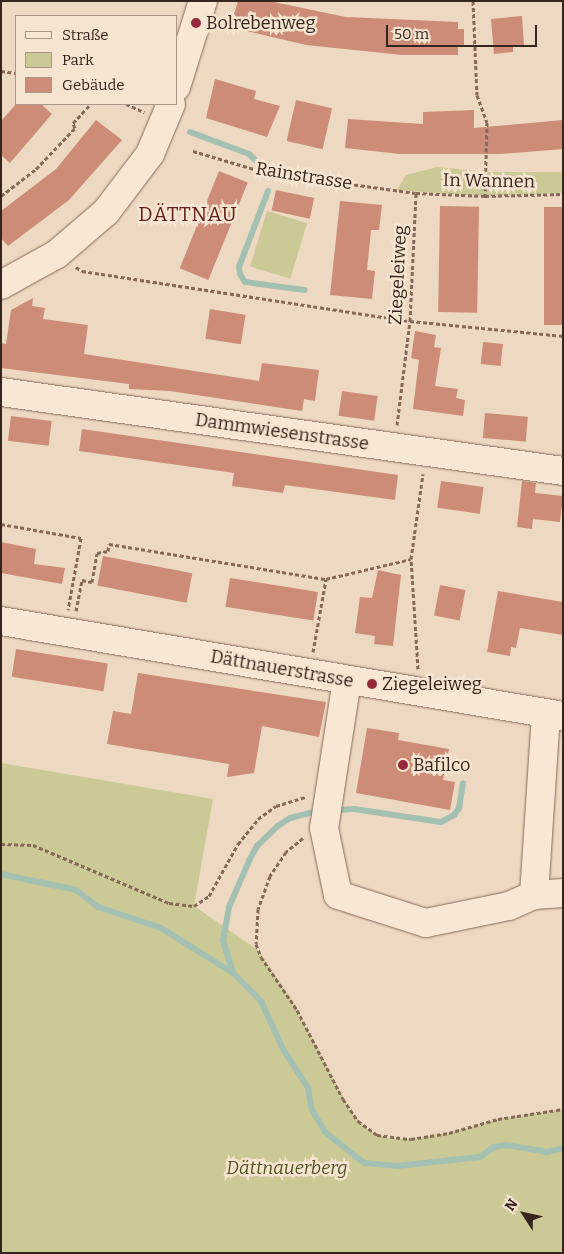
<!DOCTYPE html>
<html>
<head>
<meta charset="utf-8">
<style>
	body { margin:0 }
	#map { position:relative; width:564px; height:1254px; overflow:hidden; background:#edd9c1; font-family:Bitter,serif }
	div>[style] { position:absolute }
	.green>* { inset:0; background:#cbc995; transform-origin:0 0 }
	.stream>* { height:6px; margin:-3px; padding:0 3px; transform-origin:3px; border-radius:3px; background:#a4c0b3 }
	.building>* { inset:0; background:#cc8c77; transform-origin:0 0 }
	.path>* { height:3px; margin-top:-1.5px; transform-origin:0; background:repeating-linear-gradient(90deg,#876959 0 4px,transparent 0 6.5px) }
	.roads { filter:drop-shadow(0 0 1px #876959) drop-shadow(0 0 1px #876959) }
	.minor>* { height:28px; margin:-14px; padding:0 14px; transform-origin:14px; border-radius:14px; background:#f8e7d4 }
	.dots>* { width:14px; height:14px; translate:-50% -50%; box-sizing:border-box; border:2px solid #f5e4d0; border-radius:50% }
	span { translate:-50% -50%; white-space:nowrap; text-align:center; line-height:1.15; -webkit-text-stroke:5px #f5e4d0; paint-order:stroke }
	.poi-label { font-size:18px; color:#36251d }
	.left { translate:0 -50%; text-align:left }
	.street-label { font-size:18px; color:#36251d }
	.park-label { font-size:18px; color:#4f5324; font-style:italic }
	.quarter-label { font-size:20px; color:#63201d; letter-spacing:1px }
	.frame { position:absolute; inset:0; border:2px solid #36251d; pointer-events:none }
	.legend { position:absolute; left:15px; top:15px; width:162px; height:90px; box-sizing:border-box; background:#f5e4d0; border:1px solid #a99888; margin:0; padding:6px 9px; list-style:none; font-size:15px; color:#36251d }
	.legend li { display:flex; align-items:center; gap:10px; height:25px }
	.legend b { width:25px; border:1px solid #a99888 }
	.north { position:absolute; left:499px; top:1189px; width:50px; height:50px; -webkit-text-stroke:4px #f5e4d0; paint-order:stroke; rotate:305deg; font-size:14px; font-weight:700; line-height:20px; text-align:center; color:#36251d }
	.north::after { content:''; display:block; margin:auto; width:18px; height:22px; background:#36251d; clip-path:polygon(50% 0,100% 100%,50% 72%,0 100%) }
	.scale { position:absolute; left:386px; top:25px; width:151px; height:22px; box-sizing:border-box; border:2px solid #36251d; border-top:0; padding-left:6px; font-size:15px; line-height:18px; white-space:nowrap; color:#36251d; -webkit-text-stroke:4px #f5e4d0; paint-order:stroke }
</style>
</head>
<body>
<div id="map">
	<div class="green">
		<i style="clip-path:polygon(437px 167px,485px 172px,563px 172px,563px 193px,485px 196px,397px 190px,406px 175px)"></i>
		<i style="left:267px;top:211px;width:42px;height:58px;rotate:17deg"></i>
		<i style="clip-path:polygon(1px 763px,213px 799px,194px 906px,258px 950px,293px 1001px,351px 1112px,367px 1129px,387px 1138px,411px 1139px,449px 1133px,498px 1119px,563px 1109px,563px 1253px,1px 1253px)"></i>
	</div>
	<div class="stream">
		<i style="left:190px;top:132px;width:63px;rotate:20.4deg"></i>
		<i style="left:249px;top:154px;width:16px;rotate:43deg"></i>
		<i style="left:268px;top:191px;width:81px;rotate:110.9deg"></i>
		<i style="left:239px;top:267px;width:7px;rotate:82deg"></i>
		<i style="left:240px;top:274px;width:9px;rotate:58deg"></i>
		<i style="left:245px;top:282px;width:60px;rotate:7.7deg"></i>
		<i style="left:339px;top:810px;width:15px;rotate:-4deg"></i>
		<i style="left:354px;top:809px;width:88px;rotate:8.5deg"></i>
		<i style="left:441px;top:822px;width:15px;rotate:-28deg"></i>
		<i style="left:454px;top:815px;width:9px;rotate:-54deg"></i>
		<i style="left:459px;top:808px;width:25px;rotate:-81deg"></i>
		<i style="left:1px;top:874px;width:77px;rotate:12deg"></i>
		<i style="left:76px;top:890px;width:28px;rotate:38deg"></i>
		<i style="left:98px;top:907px;width:66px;rotate:18.4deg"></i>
		<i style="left:161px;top:928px;width:85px;rotate:32deg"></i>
		<i style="left:233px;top:973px;width:40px;rotate:45deg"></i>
		<i style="left:261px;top:1001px;width:53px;rotate:65.4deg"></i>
		<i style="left:283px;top:1049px;width:46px;rotate:57.3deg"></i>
		<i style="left:308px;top:1088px;width:22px;rotate:80deg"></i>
		<i style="left:312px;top:1110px;width:26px;rotate:59deg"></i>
		<i style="left:325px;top:1132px;width:50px;rotate:38.5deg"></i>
		<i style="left:364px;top:1163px;width:33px;rotate:5deg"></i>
		<i style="left:397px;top:1166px;width:83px;rotate:-6.2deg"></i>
		<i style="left:480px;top:1157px;width:17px;rotate:-36deg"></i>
		<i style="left:494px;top:1147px;width:13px;rotate:-9deg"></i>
		<i style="left:507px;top:1145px;width:41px;rotate:9.9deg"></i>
		<i style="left:547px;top:1152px;width:16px;rotate:-14deg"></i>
		<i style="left:233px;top:973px;width:34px;rotate:-107deg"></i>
		<i style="left:223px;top:941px;width:35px;rotate:-80deg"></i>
		<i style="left:229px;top:907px;width:50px;rotate:-66.5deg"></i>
		<i style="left:249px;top:861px;width:17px;rotate:-62deg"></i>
		<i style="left:257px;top:846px;width:29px;rotate:-44deg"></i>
		<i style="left:278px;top:826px;width:14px;rotate:-34deg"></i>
		<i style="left:290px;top:818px;width:25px;rotate:-14deg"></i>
	</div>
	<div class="building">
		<i style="clip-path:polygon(238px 1px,269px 1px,346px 17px,458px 22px,458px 29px,464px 29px,464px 47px,458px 47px,458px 55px,402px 55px,306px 45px,230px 27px)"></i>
		<i style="clip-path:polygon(522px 16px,524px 46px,513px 47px,513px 52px,494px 54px,491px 19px)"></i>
		<i style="clip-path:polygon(215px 79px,256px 91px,254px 99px,280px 106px,267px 137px,206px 118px)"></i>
		<i style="left:296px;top:100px;width:37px;height:42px;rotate:13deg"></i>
		<i style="clip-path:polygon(16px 104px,41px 104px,52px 114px,10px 163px,1px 155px,1px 121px)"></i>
		<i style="clip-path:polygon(474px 110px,474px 128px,563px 120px,563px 149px,501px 154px,400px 154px,345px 148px,348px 119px,423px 124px,423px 112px)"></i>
		<i style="clip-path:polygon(96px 120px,122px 140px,69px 200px,8px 246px,1px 238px,1px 211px,56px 169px)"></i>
		<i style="left:219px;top:171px;width:31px;height:105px;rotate:22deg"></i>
		<i style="left:276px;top:190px;width:39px;height:21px;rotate:12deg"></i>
		<i style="clip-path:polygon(340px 201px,382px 205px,379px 230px,371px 230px,367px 270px,375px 271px,372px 299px,330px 295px)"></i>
		<i style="left:440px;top:206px;width:39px;height:106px;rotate:1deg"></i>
		<i style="left:544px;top:207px;width:19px;height:118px"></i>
		<i style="clip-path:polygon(33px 298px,32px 306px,45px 308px,43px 319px,88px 325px,84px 354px,259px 381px,262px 363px,319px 370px,315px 401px,304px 399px,302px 411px,170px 391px,129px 389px,129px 384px,1px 368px,1px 343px,6px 344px,11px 310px)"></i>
		<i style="left:210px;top:309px;width:36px;height:30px;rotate:9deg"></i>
		<i style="clip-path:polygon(415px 331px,436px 335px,434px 347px,441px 348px,435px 386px,458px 389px,456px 398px,465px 400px,463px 416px,413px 409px,419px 360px,411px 358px)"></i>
		<i style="left:483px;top:342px;width:20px;height:22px;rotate:6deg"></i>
		<i style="left:342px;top:391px;width:36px;height:25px;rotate:8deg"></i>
		<i style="left:485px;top:413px;width:43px;height:25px;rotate:5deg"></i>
		<i style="left:11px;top:416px;width:41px;height:25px;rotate:7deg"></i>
		<i style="clip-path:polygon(82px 429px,398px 475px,395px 500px,285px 485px,283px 493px,232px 486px,234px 473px,79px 451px)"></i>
		<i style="left:441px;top:481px;width:43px;height:27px;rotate:8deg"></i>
		<i style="clip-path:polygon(522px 481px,536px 483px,535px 493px,563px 496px,560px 522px,533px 519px,532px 529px,517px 527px)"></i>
		<i style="clip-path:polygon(1px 542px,36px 549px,34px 564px,65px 568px,62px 584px,1px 573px)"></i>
		<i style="left:103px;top:556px;width:91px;height:30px;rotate:11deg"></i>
		<i style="clip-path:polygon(378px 570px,401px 575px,393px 646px,374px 644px,375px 636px,355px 633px,360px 597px,372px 598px)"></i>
		<i style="left:230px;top:578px;width:89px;height:29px;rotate:9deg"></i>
		<i style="left:440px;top:585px;width:26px;height:31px;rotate:11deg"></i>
		<i style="clip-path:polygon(498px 591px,563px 602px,563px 635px,520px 628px,516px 648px,511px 647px,510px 656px,487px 652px)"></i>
		<i style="left:16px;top:649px;width:93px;height:28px;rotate:9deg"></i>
		<i style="clip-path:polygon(138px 673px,326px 702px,319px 737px,262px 726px,254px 773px,227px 777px,229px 764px,107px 744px,113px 711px,131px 714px)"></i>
		<i style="clip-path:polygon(367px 728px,399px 733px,398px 740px,449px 749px,443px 780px,455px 782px,450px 810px,356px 793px)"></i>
	</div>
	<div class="path">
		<i style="left:473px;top:1px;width:94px;rotate:87.6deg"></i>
		<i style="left:477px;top:95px;width:29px;rotate:70deg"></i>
		<i style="left:487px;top:122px;width:74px;rotate:91.5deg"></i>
		<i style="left:1px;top:71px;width:15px;rotate:8deg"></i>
		<i style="left:126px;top:104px;width:20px;rotate:24deg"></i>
		<i style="left:193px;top:151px;width:74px;rotate:16.5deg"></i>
		<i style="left:264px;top:172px;width:153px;rotate:7.9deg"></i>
		<i style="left:416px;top:193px;width:69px;rotate:2.5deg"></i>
		<i style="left:485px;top:196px;width:78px;rotate:-1.5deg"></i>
		<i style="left:1px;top:196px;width:44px;rotate:-37.6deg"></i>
		<i style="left:36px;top:169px;width:57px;rotate:-46.4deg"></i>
		<i style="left:75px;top:128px;width:5px;rotate:-112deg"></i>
		<i style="left:73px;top:123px;width:26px;rotate:-47deg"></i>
		<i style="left:76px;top:267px;width:7px;rotate:34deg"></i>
		<i style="left:82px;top:271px;width:332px;rotate:8.7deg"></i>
		<i style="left:410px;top:321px;width:154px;rotate:5.6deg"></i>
		<i style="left:397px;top:425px;width:105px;rotate:-82.9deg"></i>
		<i style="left:410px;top:321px;width:128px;rotate:-87.3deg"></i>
		<i style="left:1px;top:524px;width:81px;rotate:9.9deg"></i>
		<i style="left:81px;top:538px;width:73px;rotate:100.2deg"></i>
		<i style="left:76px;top:611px;width:32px;rotate:-79deg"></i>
		<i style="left:82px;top:580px;width:10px;rotate:11deg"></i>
		<i style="left:92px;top:582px;width:29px;rotate:-80deg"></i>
		<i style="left:97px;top:553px;width:11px;rotate:-10deg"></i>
		<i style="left:108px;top:551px;width:7px;rotate:-82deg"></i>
		<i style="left:109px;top:544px;width:220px;rotate:9.2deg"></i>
		<i style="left:326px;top:579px;width:87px;rotate:-13.2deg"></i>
		<i style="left:313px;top:652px;width:74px;rotate:-79.9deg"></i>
		<i style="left:418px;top:669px;width:110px;rotate:-93.6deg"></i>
		<i style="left:411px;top:559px;width:86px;rotate:-82deg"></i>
		<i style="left:303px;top:838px;width:22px;rotate:141deg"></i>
		<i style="left:286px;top:852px;width:29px;rotate:124deg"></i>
		<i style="left:270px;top:876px;width:35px;rotate:110deg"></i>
		<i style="left:258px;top:909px;width:35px;rotate:93deg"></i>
		<i style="left:256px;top:944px;width:14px;rotate:69deg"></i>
		<i style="left:261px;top:957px;width:64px;rotate:55.8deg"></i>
		<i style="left:297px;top:1010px;width:100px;rotate:62.7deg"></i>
		<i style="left:343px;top:1099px;width:27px;rotate:56deg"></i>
		<i style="left:358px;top:1121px;width:24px;rotate:36deg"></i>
		<i style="left:377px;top:1135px;width:34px;rotate:7deg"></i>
		<i style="left:411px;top:1139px;width:38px;rotate:-9deg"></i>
		<i style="left:449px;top:1133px;width:51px;rotate:-15.9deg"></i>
		<i style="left:498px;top:1119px;width:66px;rotate:-8.7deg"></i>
		<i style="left:1px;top:844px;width:32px;rotate:2deg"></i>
		<i style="left:33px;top:845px;width:148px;rotate:23.1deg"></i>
		<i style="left:169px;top:903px;width:25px;rotate:7deg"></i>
		<i style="left:194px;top:906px;width:18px;rotate:-34deg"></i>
		<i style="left:209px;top:896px;width:60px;rotate:-60.9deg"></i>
		<i style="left:238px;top:844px;width:32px;rotate:-51deg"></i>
		<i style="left:258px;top:819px;width:22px;rotate:-36deg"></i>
		<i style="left:276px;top:806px;width:31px;rotate:-17deg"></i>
	</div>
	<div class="roads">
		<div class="minor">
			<i style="left:176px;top:87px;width:90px;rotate:-72.6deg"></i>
			<i style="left:1px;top:285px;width:64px;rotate:-29deg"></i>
			<i style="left:57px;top:254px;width:65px;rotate:-40.6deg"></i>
			<i style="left:106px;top:212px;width:73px;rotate:-52.8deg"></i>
			<i style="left:150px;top:154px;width:54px;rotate:-67.2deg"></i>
			<i style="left:1px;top:392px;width:568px;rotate:8deg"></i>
			<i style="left:1px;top:621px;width:570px;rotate:9.59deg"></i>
			<i style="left:347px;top:680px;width:150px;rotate:98.8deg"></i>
			<i style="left:324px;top:828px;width:68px;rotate:78.2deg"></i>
			<i style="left:338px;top:895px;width:92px;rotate:17.7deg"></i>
			<i style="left:426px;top:923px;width:85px;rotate:-11.6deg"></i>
			<i style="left:509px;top:906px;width:27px;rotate:-24deg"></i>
			<i style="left:534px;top:895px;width:29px;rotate:-4deg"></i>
			<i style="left:534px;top:895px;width:181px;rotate:-86.2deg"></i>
		</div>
	</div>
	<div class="dots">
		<i style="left:196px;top:23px;background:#95293c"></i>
		<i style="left:372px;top:684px;background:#95293c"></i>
		<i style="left:403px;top:765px;background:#95293c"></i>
	</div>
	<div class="poi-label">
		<span class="left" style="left:206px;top:23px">Bolrebenweg</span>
		<span class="left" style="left:382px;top:684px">Ziegeleiweg</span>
		<span class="left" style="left:413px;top:765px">Bafilco</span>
	</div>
	<div class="street-label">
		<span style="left:304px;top:176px;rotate:9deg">Rainstrasse</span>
		<span style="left:489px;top:181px;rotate:1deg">In Wannen</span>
		<span style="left:398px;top:275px;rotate:-87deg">Ziegeleiweg</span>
		<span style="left:282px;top:432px;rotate:8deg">Dammwiesenstrasse</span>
		<span style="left:282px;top:669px;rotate:10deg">Dättnauerstrasse</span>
	</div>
	<div class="park-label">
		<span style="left:287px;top:1168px">Dättnauerberg</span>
	</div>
	<div class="quarter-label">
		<span style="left:188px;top:214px">DÄTTNAU</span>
	</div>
	<div class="frame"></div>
	<ul class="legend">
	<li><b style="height:6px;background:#f8e7d4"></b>Straße</li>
	<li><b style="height:14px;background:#cbc995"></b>Park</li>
	<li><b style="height:14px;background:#cc8c77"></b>Gebäude</li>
	</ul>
	<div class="north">N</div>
	<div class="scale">50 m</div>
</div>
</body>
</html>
